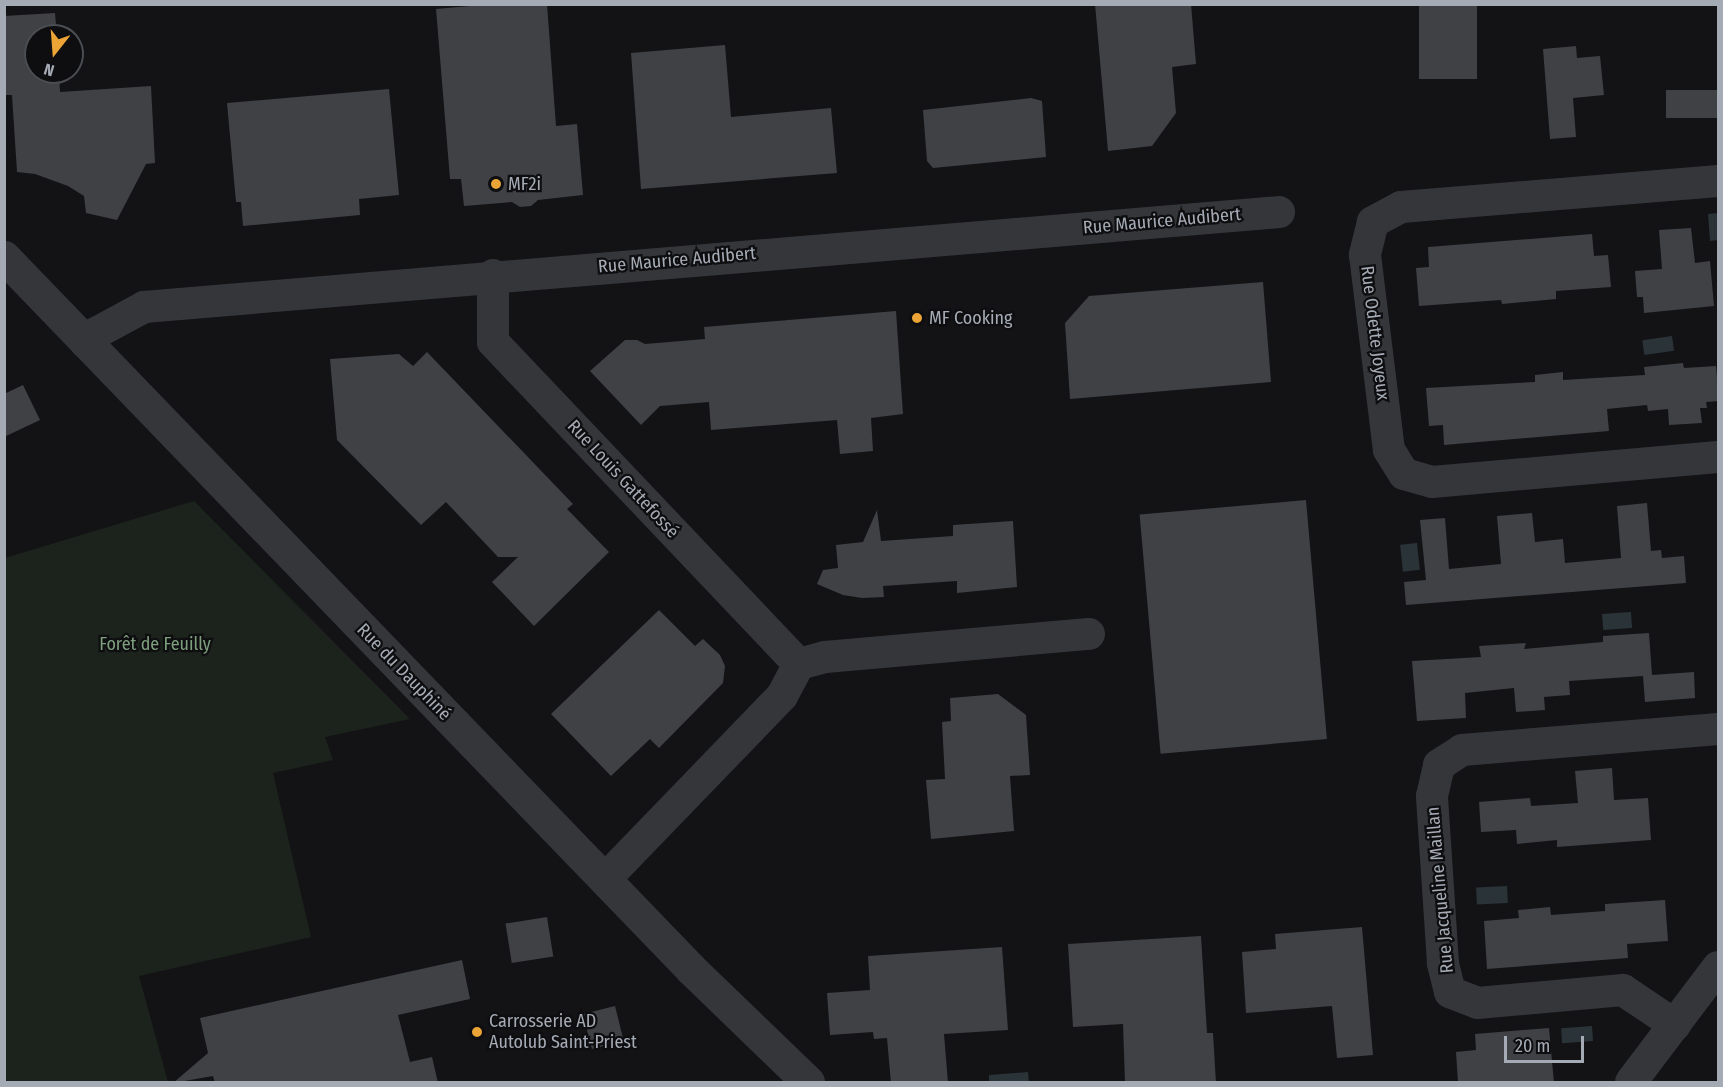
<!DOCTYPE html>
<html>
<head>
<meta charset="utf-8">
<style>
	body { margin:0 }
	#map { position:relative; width:1723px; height:1087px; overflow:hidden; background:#131315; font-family:"Fira Sans Condensed",sans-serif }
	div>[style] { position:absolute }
	.green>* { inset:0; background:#1c231c }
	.water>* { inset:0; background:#2a3338; transform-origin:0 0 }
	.building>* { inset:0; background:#3f4145; transform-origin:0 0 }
	.minor>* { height:32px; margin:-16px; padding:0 16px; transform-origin:16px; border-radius:16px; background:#34363a }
	.tertiary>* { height:33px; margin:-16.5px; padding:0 16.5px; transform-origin:16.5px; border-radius:16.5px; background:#34363a }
	.dots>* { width:16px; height:16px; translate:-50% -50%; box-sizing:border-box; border:3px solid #0e0e10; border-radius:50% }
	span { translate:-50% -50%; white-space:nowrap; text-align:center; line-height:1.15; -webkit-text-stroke:4.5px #0e0e10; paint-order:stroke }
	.poi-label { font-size:18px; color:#a5abb5 }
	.left { translate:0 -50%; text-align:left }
	.street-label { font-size:18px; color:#a5abb5 }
	.park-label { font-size:18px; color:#7d9f7d }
	.frame { position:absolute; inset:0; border:6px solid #a5abb5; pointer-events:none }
	.north { position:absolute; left:24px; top:24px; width:60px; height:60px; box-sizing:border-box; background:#0e0e10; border:2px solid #4a4d52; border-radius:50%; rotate:197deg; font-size:16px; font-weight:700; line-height:24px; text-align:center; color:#a5abb5 }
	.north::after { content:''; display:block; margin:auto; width:21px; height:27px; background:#eba435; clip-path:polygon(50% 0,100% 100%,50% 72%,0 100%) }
	.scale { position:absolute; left:1504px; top:1036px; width:80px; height:27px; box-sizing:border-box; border:3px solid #a5abb5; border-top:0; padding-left:8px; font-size:18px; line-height:21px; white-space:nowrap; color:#a5abb5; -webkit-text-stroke:4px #0e0e10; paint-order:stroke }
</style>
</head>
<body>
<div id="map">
	<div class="green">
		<i style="clip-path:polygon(194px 501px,410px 719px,325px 737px,333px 760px,273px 773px,311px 937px,139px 976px,168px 1082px,5px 1082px,5px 558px)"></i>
	</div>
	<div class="water">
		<i style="clip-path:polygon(1718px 213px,1718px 240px,1710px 241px,1708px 214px)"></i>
		<i style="left:1672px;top:336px;width:15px;height:30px;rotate:82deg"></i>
		<i style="left:1417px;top:543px;width:27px;height:17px;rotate:84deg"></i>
		<i style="left:1631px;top:612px;width:16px;height:29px;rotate:86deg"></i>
		<i style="left:1507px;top:886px;width:17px;height:31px;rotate:87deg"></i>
		<i style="left:1592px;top:1026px;width:15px;height:31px;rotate:86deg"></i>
		<i style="clip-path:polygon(1028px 1072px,1029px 1082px,986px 1082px,989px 1081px,989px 1075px)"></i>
	</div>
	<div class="building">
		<i style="clip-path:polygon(493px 4px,547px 4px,556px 126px,577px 124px,583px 195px,538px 200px,531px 206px,520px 207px,512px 202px,464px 206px,461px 179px,450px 179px,436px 9px)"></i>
		<i style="clip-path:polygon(1095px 4px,1191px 4px,1196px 64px,1172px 67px,1176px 113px,1152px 146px,1108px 151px)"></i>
		<i style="left:1419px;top:4px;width:58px;height:75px"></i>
		<i style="clip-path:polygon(55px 13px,57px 36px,36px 36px,36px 72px,59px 72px,60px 92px,151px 86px,155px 163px,146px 164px,117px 220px,86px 213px,84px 196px,68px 186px,35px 174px,17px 172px,12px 95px,4px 95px,4px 16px)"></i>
		<i style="clip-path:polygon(725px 45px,731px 117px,831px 108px,837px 173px,641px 189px,631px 53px)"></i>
		<i style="clip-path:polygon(1576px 46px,1577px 58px,1600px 56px,1604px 95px,1573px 98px,1576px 137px,1550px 139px,1543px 49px)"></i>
		<i style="clip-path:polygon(389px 89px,399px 195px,359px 199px,360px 215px,243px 226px,241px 202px,236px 202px,227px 103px)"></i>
		<i style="left:1719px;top:90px;width:28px;height:53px;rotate:90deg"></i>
		<i style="clip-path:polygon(1031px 98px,1042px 101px,1046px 157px,933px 168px,927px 161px,923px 110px)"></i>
		<i style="clip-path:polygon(1691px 228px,1695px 263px,1710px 261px,1714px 306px,1644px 313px,1643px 297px,1637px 297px,1635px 271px,1662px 269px,1659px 230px)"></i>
		<i style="clip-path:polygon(1592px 234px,1594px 256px,1608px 255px,1611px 287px,1556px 291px,1556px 299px,1502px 304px,1501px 300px,1419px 306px,1416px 268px,1429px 267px,1428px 247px)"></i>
		<i style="clip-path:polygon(1263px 282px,1271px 382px,1070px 399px,1065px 323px,1089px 296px)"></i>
		<i style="clip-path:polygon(896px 311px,903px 414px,871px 418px,873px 451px,840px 454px,837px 420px,711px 430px,709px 402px,660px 406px,641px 425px,590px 371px,625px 340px,637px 340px,645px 344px,705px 339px,704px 327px)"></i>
		<i style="clip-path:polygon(427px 352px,573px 504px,567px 509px,609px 552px,534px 626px,492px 582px,518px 557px,498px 557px,446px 502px,421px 525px,337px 440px,330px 359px,399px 354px,413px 366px)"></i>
		<i style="clip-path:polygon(1683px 363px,1684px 368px,1716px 366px,1719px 401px,1706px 402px,1707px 408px,1700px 408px,1702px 423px,1669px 425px,1668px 409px,1648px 411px,1647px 405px,1607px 409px,1609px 431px,1444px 445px,1443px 425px,1429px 426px,1426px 388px,1535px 382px,1535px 375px,1563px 372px,1563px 380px,1645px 375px,1644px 367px)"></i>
		<i style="clip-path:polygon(23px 385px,40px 420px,4px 437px,4px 394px)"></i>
		<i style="left:1306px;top:500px;width:240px;height:167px;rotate:85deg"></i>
		<i style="clip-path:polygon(1647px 503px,1651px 551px,1661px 550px,1662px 558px,1684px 556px,1686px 583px,1406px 605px,1404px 582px,1426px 580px,1420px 520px,1445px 518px,1449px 569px,1501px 564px,1497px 516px,1532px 513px,1535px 542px,1563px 539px,1565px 563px,1621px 558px,1617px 506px)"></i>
		<i style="clip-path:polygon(877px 510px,881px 541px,953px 536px,953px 525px,1013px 521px,1017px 587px,957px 593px,957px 581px,883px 586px,884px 597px,862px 598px,843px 595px,817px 584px,823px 570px,838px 568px,836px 545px,863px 542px)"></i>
		<i style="clip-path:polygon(659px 610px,695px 646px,703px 639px,720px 655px,725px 666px,723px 683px,659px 748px,650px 739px,611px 776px,551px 714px)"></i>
		<i style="clip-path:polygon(1649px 633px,1652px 675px,1694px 672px,1695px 698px,1645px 702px,1643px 676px,1569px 681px,1570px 695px,1544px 697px,1545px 710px,1516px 712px,1514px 688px,1465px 693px,1466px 718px,1417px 721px,1412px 661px,1481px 657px,1479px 646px,1526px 643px,1524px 649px,1603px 642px,1603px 636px)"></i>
		<i style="clip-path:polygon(998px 694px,1026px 715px,1030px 775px,1010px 776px,1014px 831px,931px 839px,926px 780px,945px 779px,942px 722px,951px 721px,950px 698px)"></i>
		<i style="clip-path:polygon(1612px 768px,1614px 800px,1648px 798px,1651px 840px,1557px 847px,1557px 840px,1517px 844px,1516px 830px,1481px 832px,1479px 802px,1530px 798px,1531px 806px,1578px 803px,1575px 771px)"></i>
		<i style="clip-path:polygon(1665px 900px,1668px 941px,1627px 944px,1628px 958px,1487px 969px,1484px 921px,1519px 918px,1518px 910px,1550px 907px,1551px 915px,1605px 911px,1605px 904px)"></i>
		<i style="left:547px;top:917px;width:40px;height:42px;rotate:81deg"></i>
		<i style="clip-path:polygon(1362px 927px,1373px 1055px,1337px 1058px,1332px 1006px,1246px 1013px,1242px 952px,1276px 949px,1275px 934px)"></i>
		<i style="clip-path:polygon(1201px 936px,1207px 1033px,1213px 1033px,1216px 1083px,1125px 1083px,1123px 1024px,1073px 1027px,1068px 944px)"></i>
		<i style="clip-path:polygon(1002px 947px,1008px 1030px,944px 1034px,948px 1083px,891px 1083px,887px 1038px,874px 1039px,873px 1032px,830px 1035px,827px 993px,870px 990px,868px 956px)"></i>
		<i style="clip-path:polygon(462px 960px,470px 999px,398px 1015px,410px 1062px,432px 1057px,438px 1083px,215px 1083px,213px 1076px,173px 1083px,208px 1053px,200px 1018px)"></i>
		<i style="left:615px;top:1006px;width:36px;height:33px;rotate:76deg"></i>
		<i style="clip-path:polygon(1549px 1028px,1554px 1083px,1458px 1083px,1456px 1052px,1476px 1050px,1475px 1034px)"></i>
	</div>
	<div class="minor">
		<i style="left:1718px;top:181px;width:318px;rotate:175.3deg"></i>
		<i style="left:1401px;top:207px;width:32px;rotate:152deg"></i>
		<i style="left:1373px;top:222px;width:34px;rotate:104deg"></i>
		<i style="left:1365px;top:255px;width:196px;rotate:83deg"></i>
		<i style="left:1389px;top:450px;width:28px;rotate:58deg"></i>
		<i style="left:1404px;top:474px;width:29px;rotate:16deg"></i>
		<i style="left:1432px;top:482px;width:287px;rotate:-5deg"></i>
		<i style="left:493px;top:275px;width:67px;rotate:90deg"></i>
		<i style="left:493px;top:342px;width:444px;rotate:46.5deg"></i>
		<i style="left:799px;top:664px;width:36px;rotate:118deg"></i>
		<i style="left:782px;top:696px;width:255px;rotate:134deg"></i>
		<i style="left:86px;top:343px;width:14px;rotate:-45deg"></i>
		<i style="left:96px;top:333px;width:55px;rotate:-28.4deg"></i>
		<i style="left:144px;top:307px;width:1139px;rotate:-4.78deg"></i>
		<i style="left:799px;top:664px;width:27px;rotate:-15deg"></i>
		<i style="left:825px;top:657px;width:265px;rotate:-5deg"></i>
		<i style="left:1675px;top:1025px;width:63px;rotate:-146.1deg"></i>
		<i style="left:1623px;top:990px;width:146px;rotate:174.9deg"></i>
		<i style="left:1478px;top:1003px;width:30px;rotate:-159deg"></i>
		<i style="left:1450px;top:992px;width:30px;rotate:-104deg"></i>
		<i style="left:1443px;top:963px;width:167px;rotate:-93.8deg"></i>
		<i style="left:1432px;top:796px;width:32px;rotate:-77deg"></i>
		<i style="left:1439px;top:765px;width:27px;rotate:-33deg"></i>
		<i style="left:1462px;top:750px;width:257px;rotate:-4.7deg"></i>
		<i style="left:1631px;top:1082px;width:144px;rotate:-52.9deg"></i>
	</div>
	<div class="tertiary">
		<i style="left:4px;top:257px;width:989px;rotate:46.02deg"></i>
		<i style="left:691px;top:969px;width:163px;rotate:44deg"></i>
	</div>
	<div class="dots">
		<i style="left:496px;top:184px;background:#eba435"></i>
		<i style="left:917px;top:318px;background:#eba435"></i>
		<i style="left:477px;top:1032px;background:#eba435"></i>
	</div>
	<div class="poi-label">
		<span class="left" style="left:508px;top:184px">MF2i</span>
		<span class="left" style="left:929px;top:318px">MF Cooking</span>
		<span class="left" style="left:489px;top:1032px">Carrosserie AD<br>Autolub Saint-Priest</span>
	</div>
	<div class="street-label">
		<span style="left:1162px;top:221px;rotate:-5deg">Rue Maurice Audibert</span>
		<span style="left:677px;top:260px;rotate:-5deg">Rue Maurice Audibert</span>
		<span style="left:1375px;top:333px;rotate:83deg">Rue Odette Joyeux</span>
		<span style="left:623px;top:479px;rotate:47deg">Rue Louis Gattefossé</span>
		<span style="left:404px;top:672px;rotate:46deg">Rue du Dauphiné</span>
		<span style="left:1440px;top:890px;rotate:-95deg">Rue Jacqueline Maillan</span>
	</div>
	<div class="park-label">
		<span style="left:155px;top:644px">Forêt de Feuilly</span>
	</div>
	<div class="frame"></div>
	<div class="north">N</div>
	<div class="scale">20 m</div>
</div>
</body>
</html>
